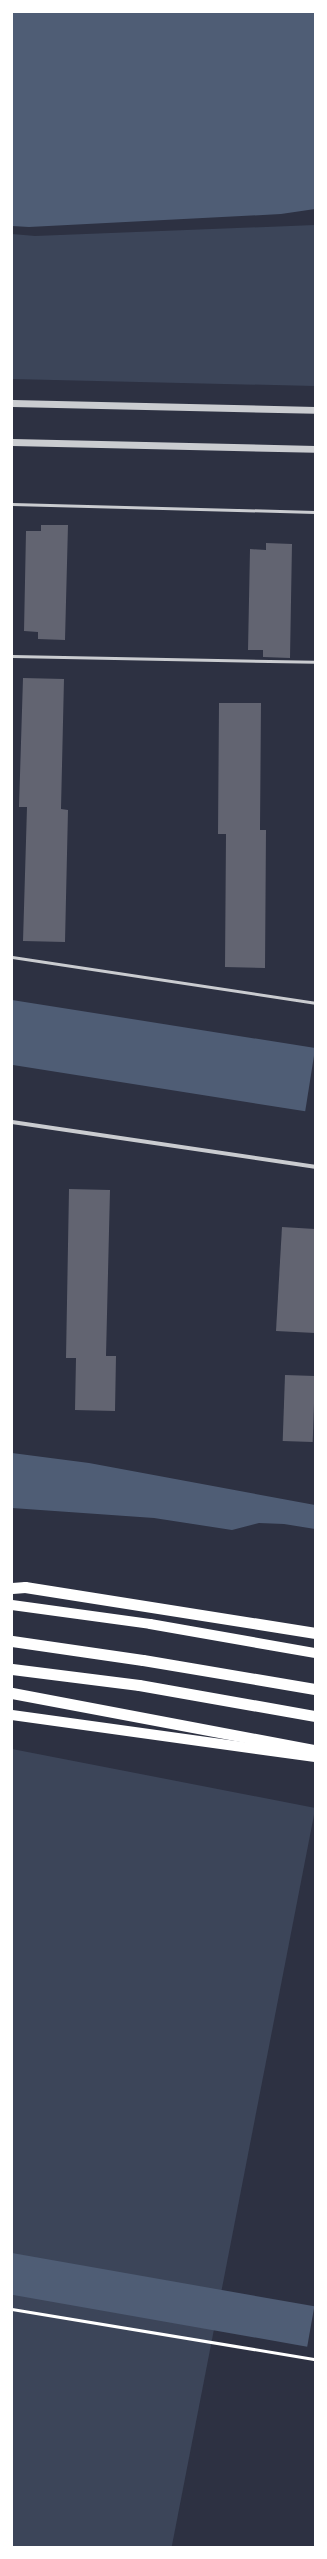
<!DOCTYPE html>
<html>
<head>
<meta charset="utf-8">
<style>
	body { margin:0 }
	#map { position:relative; width:327px; height:2559px; overflow:hidden; background:#2d3142; font-family:Commissioner,sans-serif }
	div>[style] { position:absolute }
	.green>* { inset:0; background:#3c4559; transform-origin:0 0 }
	.water>* { inset:0; background:#4f5d75; transform-origin:0 0 }
	.building>* { inset:0; background:#626471; transform-origin:0 0 }
	.path>* { height:2.5px; margin:-1.25px; padding:0 1.25px; transform-origin:1.25px; border-radius:1.25px; background:#fff }
	.service>* { height:3px; margin:-1.5px; padding:0 1.5px; transform-origin:1.5px; border-radius:1.5px; background:#caccd0 }
	.minor>* { height:4px; margin:-2px; padding:0 2px; transform-origin:2px; border-radius:2px; background:#caccd0 }
	.tertiary>* { height:7px; margin:-3.5px; padding:0 3.5px; transform-origin:3.5px; border-radius:3.5px; background:#caccd0 }
	.primary>* { height:10px; margin:-5px; padding:0 5px; transform-origin:5px; border-radius:5px; background:#fff }
	.trunk>* { height:11px; margin:-5.5px; padding:0 5.5px; transform-origin:5.5px; border-radius:5.5px; background:#fff }
	span { translate:-50% -50%; white-space:nowrap; text-align:center; line-height:1.15; -webkit-text-stroke:3px #fff; paint-order:stroke }
	.frame { position:absolute; inset:0; border:13px solid #fff; pointer-events:none }
</style>
</head>
<body>
<div id="map">
	<div class="green">
		<i style="clip-path:polygon(315px 225px,315px 386px,12px 379px,12px 234px,35px 236px)"></i>
		<i style="left:12px;top:1749px;width:309px;height:798px;rotate:11deg"></i>
	</div>
	<div class="water">
		<i style="clip-path:polygon(12px 12px,315px 12px,315px 209px,281px 214px,29px 227px,12px 226px)"></i>
		<i style="left:12px;top:1000px;width:307px;height:64px;rotate:9deg"></i>
		<i style="clip-path:polygon(12px 1453px,89px 1463px,315px 1505px,315px 1529px,284px 1524px,259px 1523px,232px 1530px,154px 1518px,12px 1508px)"></i>
		<i style="left:12px;top:2253px;width:307px;height:41px;rotate:10deg"></i>
	</div>
	<div class="building">
		<i style="clip-path:polygon(41px 525px,68px 525px,65px 640px,38px 639px,38px 632px,24px 631px,26px 531px,41px 531px)"></i>
		<i style="clip-path:polygon(266px 543px,292px 544px,290px 658px,263px 657px,263px 650px,248px 650px,250px 549px,266px 550px)"></i>
		<i style="clip-path:polygon(23px 678px,64px 679px,61px 809px,68px 810px,65px 942px,23px 941px,27px 807px,19px 807px)"></i>
		<i style="clip-path:polygon(219px 703px,261px 703px,260px 830px,266px 830px,265px 968px,225px 967px,226px 834px,218px 834px)"></i>
		<i style="clip-path:polygon(69px 1189px,110px 1190px,106px 1356px,116px 1356px,115px 1411px,75px 1410px,76px 1358px,66px 1358px)"></i>
		<i style="clip-path:polygon(282px 1227px,315px 1229px,315px 1333px,276px 1331px)"></i>
		<i style="left:285px;top:1375px;width:30px;height:66px;rotate:2deg"></i>
	</div>
	<div class="path">
		<i style="left:12px;top:2309px;width:307px;rotate:9.4deg"></i>
	</div>
	<div class="service">
		<i style="left:12px;top:504px;width:303px;rotate:1.5deg"></i>
		<i style="left:12px;top:656px;width:303px;rotate:1.1deg"></i>
		<i style="left:12px;top:957px;width:306px;rotate:8.6deg"></i>
	</div>
	<div class="minor">
		<i style="left:12px;top:1122px;width:306px;rotate:8.4deg"></i>
	</div>
	<div class="tertiary">
		<i style="left:12px;top:403px;width:303px;rotate:1.3deg"></i>
		<i style="left:12px;top:442px;width:303px;rotate:1.3deg"></i>
	</div>
	<div class="primary">
		<i style="left:12px;top:1605px;width:139px;rotate:7.8deg"></i>
		<i style="left:150px;top:1624px;width:168px;rotate:10deg"></i>
		<i style="left:12px;top:1715px;width:306px;rotate:7.9deg"></i>
	</div>
	<div class="trunk">
		<i style="left:12px;top:1588px;width:13px;rotate:-4deg"></i>
		<i style="left:25px;top:1587px;width:294px;rotate:9deg"></i>
		<i style="left:12px;top:1641px;width:132px;rotate:8.3deg"></i>
		<i style="left:143px;top:1660px;width:174px;rotate:9.6deg"></i>
		<i style="left:12px;top:1669px;width:128px;rotate:7.2deg"></i>
		<i style="left:139px;top:1685px;width:179px;rotate:10deg"></i>
		<i style="left:12px;top:1693px;width:308px;rotate:10.7deg"></i>
	</div>
	<div class="frame"></div>
</div>
</body>
</html>
